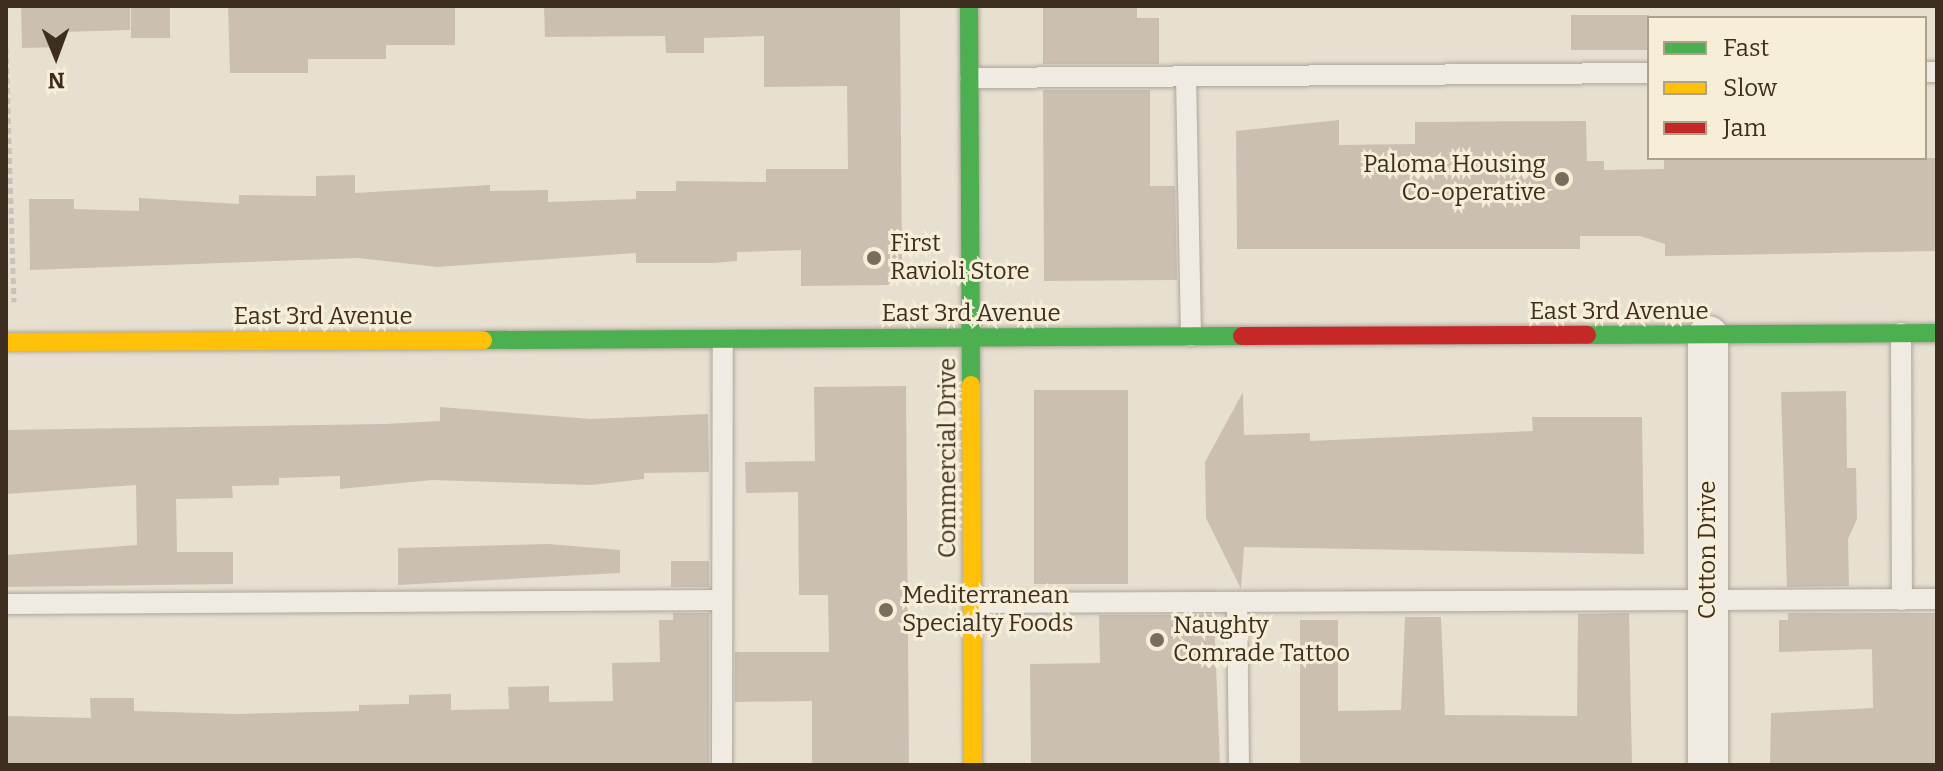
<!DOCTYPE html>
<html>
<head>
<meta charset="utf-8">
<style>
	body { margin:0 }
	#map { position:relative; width:1943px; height:771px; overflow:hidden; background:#e7e0d1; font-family:Bitter,serif }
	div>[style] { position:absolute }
	.building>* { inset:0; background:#cbbfb2; transform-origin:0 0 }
	.path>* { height:5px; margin-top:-2.5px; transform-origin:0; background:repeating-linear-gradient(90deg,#c8c2b9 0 6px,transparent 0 10px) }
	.roads { filter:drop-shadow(0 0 2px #ada599) drop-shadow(0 0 2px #ada599) }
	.lane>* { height:20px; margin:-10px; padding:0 10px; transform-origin:10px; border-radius:10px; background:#efebe3 }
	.street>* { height:40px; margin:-20px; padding:0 20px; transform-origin:20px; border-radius:20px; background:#efebe3 }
	.fast>* { height:18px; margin:-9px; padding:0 9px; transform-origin:9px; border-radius:9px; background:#4caf50 }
	.slow>* { height:18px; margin:-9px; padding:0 9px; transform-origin:9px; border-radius:9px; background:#ffc107 }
	.jam>* { height:18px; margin:-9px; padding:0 9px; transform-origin:9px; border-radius:9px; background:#c62828 }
	.dots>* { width:22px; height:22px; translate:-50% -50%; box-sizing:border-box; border:4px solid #f7eed8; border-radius:50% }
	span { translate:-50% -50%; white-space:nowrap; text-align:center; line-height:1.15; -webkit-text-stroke:6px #f7eed8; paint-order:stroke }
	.poi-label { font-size:24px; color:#3d2e20 }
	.right { translate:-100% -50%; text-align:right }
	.left { translate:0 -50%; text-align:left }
	.street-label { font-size:24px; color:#3d2e20 }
	.frame { position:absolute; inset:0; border:8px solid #3d2e20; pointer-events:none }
	.legend { position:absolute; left:1647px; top:16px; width:280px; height:144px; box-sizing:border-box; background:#f7eed8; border:2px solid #ada18e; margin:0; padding:10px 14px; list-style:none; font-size:24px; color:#3d2e20 }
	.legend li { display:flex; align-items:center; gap:16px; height:40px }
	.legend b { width:40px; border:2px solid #ada18e }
	.north { position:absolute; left:16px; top:16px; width:80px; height:80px; -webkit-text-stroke:6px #f7eed8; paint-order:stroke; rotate:179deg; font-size:22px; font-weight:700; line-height:32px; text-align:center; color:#3d2e20 }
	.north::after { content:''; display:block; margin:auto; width:28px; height:36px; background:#3d2e20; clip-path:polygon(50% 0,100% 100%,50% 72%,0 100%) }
</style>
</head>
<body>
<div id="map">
	<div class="building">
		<i style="clip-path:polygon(21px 6px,130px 6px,130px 30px,63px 32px,63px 47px,22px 48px)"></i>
		<i style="left:131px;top:6px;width:39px;height:32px"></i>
		<i style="clip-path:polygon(228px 6px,455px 6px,455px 45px,386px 45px,386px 59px,308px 59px,308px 73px,230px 73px)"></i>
		<i style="clip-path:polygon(544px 6px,900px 6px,902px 270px,888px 285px,801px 286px,801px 250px,737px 252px,737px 261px,715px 263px,636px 263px,636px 253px,437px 267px,358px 258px,30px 270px,29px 199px,74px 199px,74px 209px,139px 211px,139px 198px,239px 204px,239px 195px,316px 196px,316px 176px,355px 175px,355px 193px,490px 185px,490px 191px,548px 190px,548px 202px,636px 199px,636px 191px,676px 191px,676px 181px,766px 182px,766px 169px,848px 169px,847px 86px,764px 87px,764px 36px,704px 38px,704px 53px,666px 53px,665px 36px,545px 37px)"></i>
		<i style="clip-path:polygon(1043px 6px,1137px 6px,1137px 18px,1159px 18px,1159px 64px,1043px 64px)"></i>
		<i style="left:1649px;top:15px;width:35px;height:78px;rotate:90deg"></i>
		<i style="clip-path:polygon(1043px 90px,1150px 90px,1150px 186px,1175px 186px,1177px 280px,1044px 281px)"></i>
		<i style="clip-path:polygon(1339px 120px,1339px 145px,1415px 144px,1415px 122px,1586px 121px,1587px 161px,1604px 161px,1604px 170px,1664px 169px,1664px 158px,1937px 158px,1937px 251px,1665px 256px,1665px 244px,1640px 236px,1580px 236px,1580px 249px,1237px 249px,1236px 131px)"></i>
		<i style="clip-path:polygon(906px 386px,909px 765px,812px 765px,812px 701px,735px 702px,735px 652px,829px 652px,828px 595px,799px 595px,798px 492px,746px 493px,745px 462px,815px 461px,814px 387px)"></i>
		<i style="left:1034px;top:390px;width:94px;height:194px"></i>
		<i style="clip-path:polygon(1846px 391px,1847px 468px,1856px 468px,1857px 519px,1848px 539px,1849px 586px,1787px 587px,1781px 392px)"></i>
		<i style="clip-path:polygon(1243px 392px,1244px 435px,1310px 433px,1310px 441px,1533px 431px,1532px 417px,1642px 417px,1644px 554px,1244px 547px,1241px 589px,1206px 518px,1205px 462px)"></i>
		<i style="clip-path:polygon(440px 407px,591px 419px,708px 414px,709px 472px,644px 473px,644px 479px,592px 485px,432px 480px,340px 489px,340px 476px,279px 478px,279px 485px,232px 486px,233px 498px,176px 499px,177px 552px,233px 552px,233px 584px,6px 587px,6px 555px,137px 545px,136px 485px,6px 494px,6px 430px,385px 424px,440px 421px)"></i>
		<i style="clip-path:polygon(549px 544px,620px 550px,620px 573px,398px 585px,398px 548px)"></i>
		<i style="left:709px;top:561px;width:26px;height:38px;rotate:90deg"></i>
		<i style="clip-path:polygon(673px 613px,709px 613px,709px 765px,6px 765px,6px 716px,91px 718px,90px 698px,134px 698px,134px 711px,236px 714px,359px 711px,359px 705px,409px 704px,409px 695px,451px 694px,451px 710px,509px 709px,508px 687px,549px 686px,549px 702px,613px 701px,612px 663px,660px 662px,659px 620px,673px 620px)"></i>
		<i style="clip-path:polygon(1629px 613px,1632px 765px,1300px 765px,1300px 620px,1338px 620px,1338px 711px,1401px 710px,1405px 617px,1441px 617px,1445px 715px,1577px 716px,1578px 614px)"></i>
		<i style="clip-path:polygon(1788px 613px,1937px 613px,1937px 765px,1770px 765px,1771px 713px,1873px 708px,1872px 649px,1779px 652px,1779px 620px,1788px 620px)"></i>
		<i style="clip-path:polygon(1099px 615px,1214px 615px,1220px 765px,1031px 765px,1030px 664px,1100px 663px)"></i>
	</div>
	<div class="path">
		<i style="left:6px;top:48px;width:254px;rotate:88.2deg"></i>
	</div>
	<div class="roads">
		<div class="lane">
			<i style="left:1925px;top:72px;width:12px"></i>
			<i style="left:1186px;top:76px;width:260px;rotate:88.9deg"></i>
			<i style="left:970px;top:78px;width:679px;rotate:-0.42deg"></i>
			<i style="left:1901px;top:333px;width:267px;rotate:89.8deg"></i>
			<i style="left:1237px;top:602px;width:163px;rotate:89.3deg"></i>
			<i style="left:973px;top:603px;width:964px;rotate:-0.24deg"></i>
			<i style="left:6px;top:604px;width:716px;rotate:-0.32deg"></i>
			<i style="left:722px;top:765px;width:425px;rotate:-89.9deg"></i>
		</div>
		<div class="street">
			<i style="left:1708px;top:336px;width:429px;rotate:90deg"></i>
		</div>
		<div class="fast">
			<i style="left:969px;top:6px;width:379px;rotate:89.7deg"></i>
			<i style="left:1587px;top:335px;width:350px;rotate:-0.3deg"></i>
			<i style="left:483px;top:340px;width:759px;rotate:-0.3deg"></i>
		</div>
		<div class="slow">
			<i style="left:6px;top:342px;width:477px;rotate:-0.2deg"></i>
			<i style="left:971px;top:385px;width:380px;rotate:89.7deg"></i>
		</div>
		<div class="jam">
			<i style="left:1242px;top:336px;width:345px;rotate:-0.2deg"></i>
		</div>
	</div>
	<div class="dots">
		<i style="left:1562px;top:179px;background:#786c5e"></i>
		<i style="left:874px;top:258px;background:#786c5e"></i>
		<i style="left:886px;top:610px;background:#786c5e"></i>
		<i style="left:1157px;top:640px;background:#786c5e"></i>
	</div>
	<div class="poi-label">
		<span class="right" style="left:1546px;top:179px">Paloma Housing<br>Co-operative</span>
		<span class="left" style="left:890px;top:258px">First<br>Ravioli Store</span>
		<span class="left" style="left:902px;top:610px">Mediterranean<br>Specialty Foods</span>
		<span class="left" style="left:1173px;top:640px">Naughty<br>Comrade Tattoo</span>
	</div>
	<div class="street-label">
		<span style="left:1619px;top:312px">East 3rd Avenue</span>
		<span style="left:971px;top:314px">East 3rd Avenue</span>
		<span style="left:323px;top:317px">East 3rd Avenue</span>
		<span style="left:948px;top:458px;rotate:-90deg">Commercial Drive</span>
		<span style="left:1708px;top:550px;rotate:-90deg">Cotton Drive</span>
	</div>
	<div class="frame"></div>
	<ul class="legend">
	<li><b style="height:10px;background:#4caf50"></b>Fast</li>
	<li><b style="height:10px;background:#ffc107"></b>Slow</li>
	<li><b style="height:10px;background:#c62828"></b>Jam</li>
	</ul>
	<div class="north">N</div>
</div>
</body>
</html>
